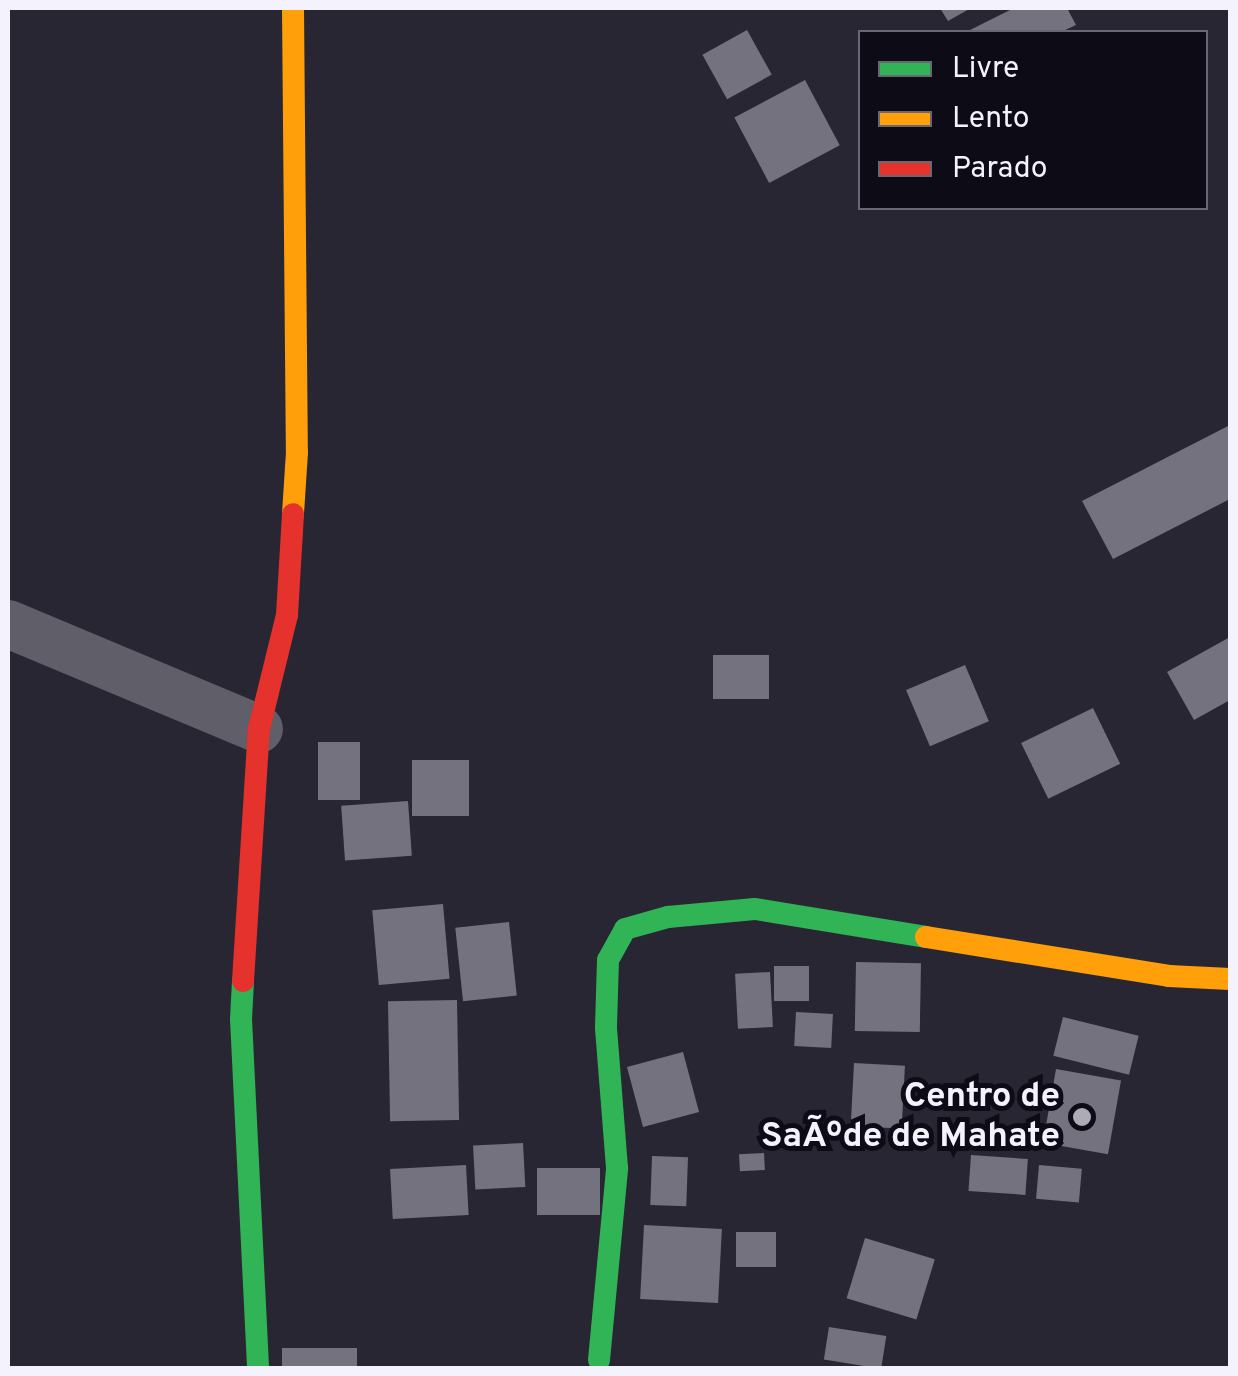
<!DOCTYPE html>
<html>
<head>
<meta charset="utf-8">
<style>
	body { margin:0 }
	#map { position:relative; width:1238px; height:1376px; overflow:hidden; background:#282633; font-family:Overpass,sans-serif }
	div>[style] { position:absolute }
	.building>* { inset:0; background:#74727e; transform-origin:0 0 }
	.street>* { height:48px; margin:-24px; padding:0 24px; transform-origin:24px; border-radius:24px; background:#5f5e69 }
	.fast>* { height:22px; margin:-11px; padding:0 11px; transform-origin:11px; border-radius:11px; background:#30b455 }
	.slow>* { height:22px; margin:-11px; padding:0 11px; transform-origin:11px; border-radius:11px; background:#ff9f0a }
	.jam>* { height:22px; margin:-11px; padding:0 11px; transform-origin:11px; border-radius:11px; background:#e5322d }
	.dots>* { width:28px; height:28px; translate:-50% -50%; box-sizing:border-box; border:5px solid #0d0c16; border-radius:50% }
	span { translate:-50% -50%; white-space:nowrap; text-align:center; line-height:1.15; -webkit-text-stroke:10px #0d0c16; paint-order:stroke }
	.poi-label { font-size:35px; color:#f4f3fd; font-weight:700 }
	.right { translate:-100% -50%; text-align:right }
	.frame { position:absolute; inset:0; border:10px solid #f4f3fd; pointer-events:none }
	.legend { position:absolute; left:858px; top:30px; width:350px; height:180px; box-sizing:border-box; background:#0d0c16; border:2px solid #696872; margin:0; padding:12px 18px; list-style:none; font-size:30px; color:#f4f3fd }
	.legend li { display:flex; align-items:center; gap:20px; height:50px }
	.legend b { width:50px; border:2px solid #696872 }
</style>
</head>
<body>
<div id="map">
	<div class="building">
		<i style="clip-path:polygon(940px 8px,971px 8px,948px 21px)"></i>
		<i style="clip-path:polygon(1014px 8px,1067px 8px,1076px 25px,1061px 32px,966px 32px)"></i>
		<i style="left:747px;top:30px;width:51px;height:51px;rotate:61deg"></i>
		<i style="left:805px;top:80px;width:74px;height:80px;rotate:62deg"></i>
		<i style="clip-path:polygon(1230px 425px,1230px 499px,1113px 559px,1082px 501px)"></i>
		<i style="clip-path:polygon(1230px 637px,1230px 700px,1194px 720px,1167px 672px)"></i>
		<i style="left:713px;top:655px;width:56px;height:44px"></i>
		<i style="left:965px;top:665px;width:61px;height:64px;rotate:67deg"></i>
		<i style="left:1093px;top:708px;width:62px;height:80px;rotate:64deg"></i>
		<i style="left:318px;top:742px;width:42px;height:58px"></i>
		<i style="left:412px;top:760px;width:57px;height:56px"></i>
		<i style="left:408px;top:801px;width:55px;height:67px;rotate:86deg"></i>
		<i style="left:443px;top:904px;width:75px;height:71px;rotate:85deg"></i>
		<i style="left:509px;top:922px;width:74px;height:54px;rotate:84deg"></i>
		<i style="left:856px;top:962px;width:65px;height:69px;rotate:1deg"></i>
		<i style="left:774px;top:966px;width:35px;height:35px"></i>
		<i style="left:770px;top:972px;width:55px;height:35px;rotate:87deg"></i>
		<i style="left:457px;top:1000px;width:120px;height:69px;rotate:89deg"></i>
		<i style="left:796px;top:1012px;width:37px;height:34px;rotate:3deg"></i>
		<i style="left:1063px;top:1017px;width:78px;height:40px;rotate:14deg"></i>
		<i style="left:683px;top:1052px;width:62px;height:58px;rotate:75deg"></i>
		<i style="left:854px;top:1063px;width:51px;height:63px;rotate:3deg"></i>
		<i style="left:1056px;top:1069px;width:66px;height:75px;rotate:10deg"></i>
		<i style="left:523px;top:1143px;width:44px;height:50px;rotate:87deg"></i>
		<i style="left:764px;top:1153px;width:17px;height:25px;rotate:87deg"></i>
		<i style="left:971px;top:1155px;width:57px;height:36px;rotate:4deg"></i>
		<i style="left:652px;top:1156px;width:36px;height:49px;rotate:2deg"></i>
		<i style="left:466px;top:1165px;width:50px;height:76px;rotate:87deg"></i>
		<i style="left:1039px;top:1165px;width:43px;height:34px;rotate:5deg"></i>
		<i style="left:537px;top:1168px;width:63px;height:47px"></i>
		<i style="left:644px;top:1225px;width:78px;height:74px;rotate:3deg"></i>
		<i style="left:736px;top:1232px;width:40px;height:35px"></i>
		<i style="left:865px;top:1238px;width:73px;height:63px;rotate:17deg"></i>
		<i style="left:829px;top:1327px;width:58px;height:33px;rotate:9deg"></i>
		<i style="left:357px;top:1348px;width:20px;height:75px;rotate:90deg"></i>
	</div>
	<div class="street">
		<i style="left:8px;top:624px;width:272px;rotate:22.7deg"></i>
	</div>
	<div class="fast">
		<i style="left:243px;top:981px;width:38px;rotate:93deg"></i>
		<i style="left:241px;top:1019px;width:349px;rotate:87.2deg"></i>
		<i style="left:599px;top:1360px;width:193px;rotate:-84.6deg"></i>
		<i style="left:617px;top:1168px;width:141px;rotate:-94.5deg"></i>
		<i style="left:606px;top:1027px;width:67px;rotate:-88.3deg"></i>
		<i style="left:608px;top:960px;width:35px;rotate:-61deg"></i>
		<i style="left:625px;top:929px;width:45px;rotate:-15.6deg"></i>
		<i style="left:668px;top:917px;width:87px;rotate:-5.3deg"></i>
		<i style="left:755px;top:909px;width:173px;rotate:9.3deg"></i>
	</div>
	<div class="slow">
		<i style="left:293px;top:8px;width:444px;rotate:89.5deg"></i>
		<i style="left:297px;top:452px;width:62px;rotate:93.7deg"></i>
		<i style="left:926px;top:937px;width:246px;rotate:9.1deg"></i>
		<i style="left:1169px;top:976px;width:61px;rotate:2.8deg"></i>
	</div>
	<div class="jam">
		<i style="left:243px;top:981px;width:253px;rotate:-86.4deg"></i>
		<i style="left:259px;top:729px;width:117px;rotate:-76.2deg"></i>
		<i style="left:287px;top:615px;width:101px;rotate:-86.6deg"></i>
	</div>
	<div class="dots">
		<i style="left:1082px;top:1117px;background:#adabb6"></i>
	</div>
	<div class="poi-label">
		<span class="right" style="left:1060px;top:1117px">Centro de<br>SaÃºde de Mahate</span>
	</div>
	<div class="frame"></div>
	<ul class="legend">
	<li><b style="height:12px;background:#30b455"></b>Livre</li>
	<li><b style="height:12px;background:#ff9f0a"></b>Lento</li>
	<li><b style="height:12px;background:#e5322d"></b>Parado</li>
	</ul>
</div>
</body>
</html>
